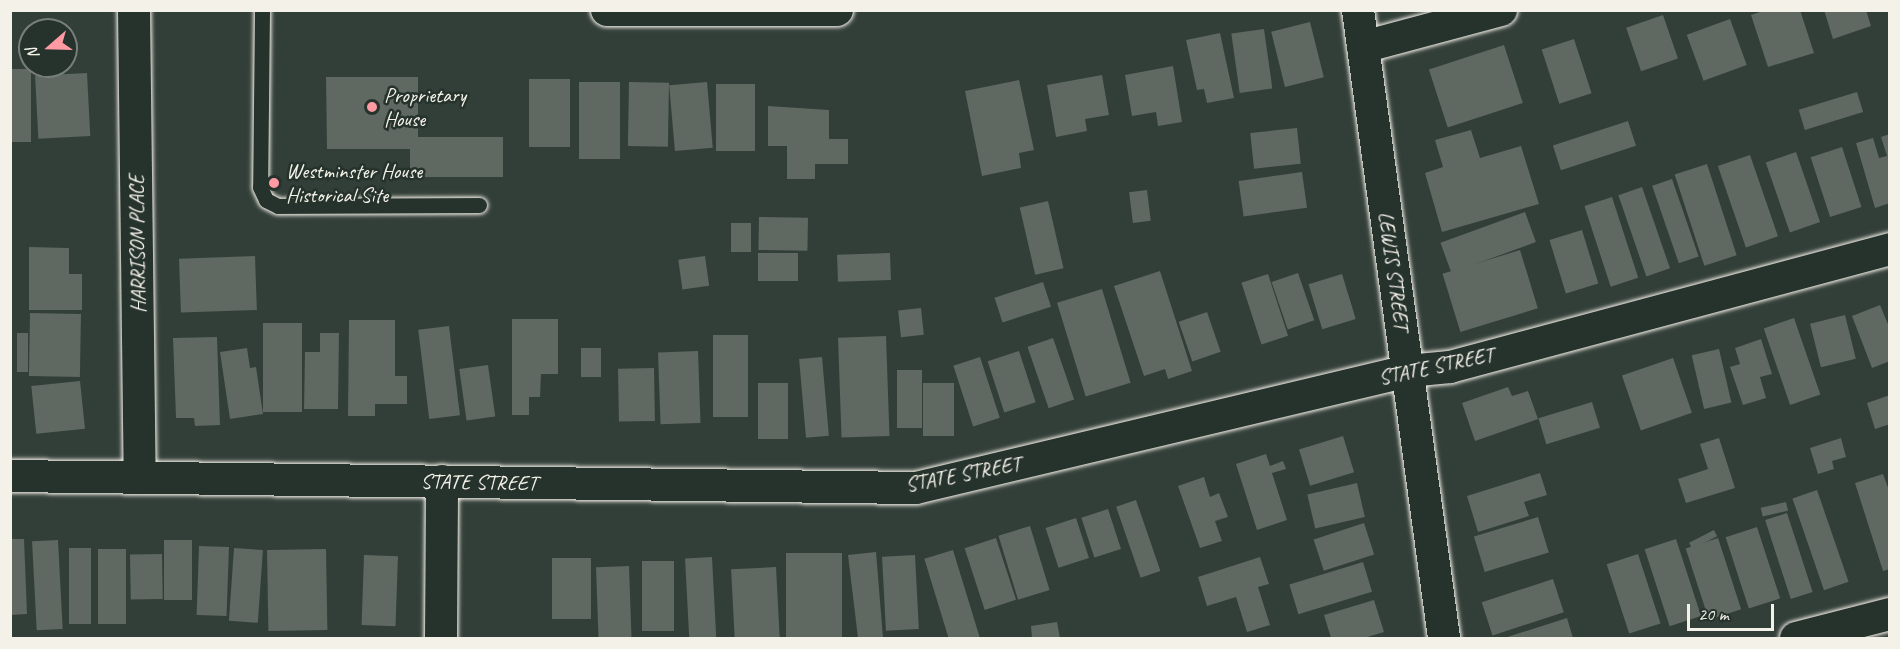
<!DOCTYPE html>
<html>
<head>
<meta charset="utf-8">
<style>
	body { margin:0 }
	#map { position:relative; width:1900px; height:649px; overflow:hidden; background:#323e38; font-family:Caveat,sans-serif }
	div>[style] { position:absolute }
	.building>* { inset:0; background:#5f6861; transform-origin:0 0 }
	.roads { filter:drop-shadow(0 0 2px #f4f1e8) drop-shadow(0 0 2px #f4f1e8) }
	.lane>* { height:15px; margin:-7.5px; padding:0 7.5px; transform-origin:7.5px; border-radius:7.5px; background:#26332d }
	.street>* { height:32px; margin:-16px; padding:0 16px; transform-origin:16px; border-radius:16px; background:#26332d }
	.dots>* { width:16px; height:16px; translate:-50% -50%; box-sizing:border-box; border:3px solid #26332d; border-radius:50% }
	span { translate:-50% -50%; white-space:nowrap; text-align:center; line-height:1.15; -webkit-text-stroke:5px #26332d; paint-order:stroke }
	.poi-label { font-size:21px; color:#f4f1e8 }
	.left { translate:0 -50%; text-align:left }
	.street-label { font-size:21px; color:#f4f1e8 }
	.frame { position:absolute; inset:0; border:12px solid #f4f1e8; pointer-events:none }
	.north { position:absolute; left:18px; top:18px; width:60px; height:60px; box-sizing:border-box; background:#26332d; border:2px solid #787f78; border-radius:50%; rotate:250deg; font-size:16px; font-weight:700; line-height:24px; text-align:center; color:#f4f1e8 }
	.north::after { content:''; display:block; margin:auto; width:21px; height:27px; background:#ff9aa2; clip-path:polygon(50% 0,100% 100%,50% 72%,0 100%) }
	.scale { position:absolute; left:1687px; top:604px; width:87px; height:27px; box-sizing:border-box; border:3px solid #f4f1e8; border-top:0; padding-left:8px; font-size:18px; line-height:21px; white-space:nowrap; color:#f4f1e8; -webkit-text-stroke:4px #26332d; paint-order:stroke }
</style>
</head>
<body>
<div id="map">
	<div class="building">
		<i style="clip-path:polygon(1766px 10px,1800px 10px,1814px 53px,1768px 67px,1751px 15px)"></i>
		<i style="clip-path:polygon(1824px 10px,1866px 10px,1871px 26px,1833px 39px)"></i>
		<i style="left:1663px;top:15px;width:46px;height:39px;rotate:71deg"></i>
		<i style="left:1730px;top:19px;width:49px;height:46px;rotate:70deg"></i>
		<i style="left:1310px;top:22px;width:57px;height:40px;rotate:76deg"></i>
		<i style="left:1264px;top:29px;width:60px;height:33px;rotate:82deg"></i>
		<i style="clip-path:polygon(1220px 33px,1234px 98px,1207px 103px,1204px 89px,1197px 90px,1186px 40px)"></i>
		<i style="left:1574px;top:39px;width:57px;height:34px;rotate:72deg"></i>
		<i style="left:1504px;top:45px;width:61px;height:79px;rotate:72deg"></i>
		<i style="clip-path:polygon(1173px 66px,1182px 122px,1158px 126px,1156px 112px,1132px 116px,1125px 75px)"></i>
		<i style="left:10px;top:69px;width:21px;height:73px"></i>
		<i style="left:87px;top:73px;width:63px;height:52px;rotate:87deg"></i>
		<i style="clip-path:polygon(1102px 75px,1109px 115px,1085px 119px,1087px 131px,1056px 137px,1047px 85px)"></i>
		<i style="clip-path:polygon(326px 77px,418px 77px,418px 137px,503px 137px,503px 177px,410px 177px,410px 149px,327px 149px)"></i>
		<i style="left:529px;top:79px;width:41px;height:68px"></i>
		<i style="clip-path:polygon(1019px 80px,1034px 150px,1019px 153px,1021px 168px,982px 176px,965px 91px)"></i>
		<i style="left:579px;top:82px;width:41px;height:77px"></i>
		<i style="left:629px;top:82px;width:40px;height:64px;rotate:1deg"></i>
		<i style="left:707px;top:82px;width:66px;height:38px;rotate:85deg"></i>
		<i style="left:716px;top:84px;width:39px;height:67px"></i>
		<i style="left:1857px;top:92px;width:21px;height:61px;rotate:73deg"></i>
		<i style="clip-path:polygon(768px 106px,829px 110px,829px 139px,848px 139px,848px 164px,815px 164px,815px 179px,787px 179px,787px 146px,768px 146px)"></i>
		<i style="left:1628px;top:121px;width:26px;height:79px;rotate:72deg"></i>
		<i style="left:1297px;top:128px;width:36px;height:47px;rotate:84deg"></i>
		<i style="clip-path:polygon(1471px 130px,1480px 158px,1521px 146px,1539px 204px,1442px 232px,1425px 173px,1443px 167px,1435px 140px)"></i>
		<i style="clip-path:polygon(1890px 134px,1890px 203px,1875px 208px,1856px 143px,1873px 138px,1879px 158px,1887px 156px,1881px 137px)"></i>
		<i style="left:1842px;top:147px;width:63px;height:33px;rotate:72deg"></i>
		<i style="left:1796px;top:152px;width:74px;height:32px;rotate:71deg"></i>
		<i style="left:1750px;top:155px;width:86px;height:34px;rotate:71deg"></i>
		<i style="left:1707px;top:164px;width:96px;height:34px;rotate:72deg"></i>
		<i style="left:1302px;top:172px;width:36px;height:64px;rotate:82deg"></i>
		<i style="left:1672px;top:179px;width:82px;height:21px;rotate:71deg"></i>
		<i style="left:1642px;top:187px;width:86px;height:25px;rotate:71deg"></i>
		<i style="left:1147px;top:190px;width:31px;height:18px;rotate:83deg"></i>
		<i style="left:1612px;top:197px;width:85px;height:29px;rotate:72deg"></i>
		<i style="left:1048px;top:201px;width:69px;height:29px;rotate:77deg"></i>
		<i style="left:1525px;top:212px;width:32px;height:90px;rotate:70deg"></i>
		<i style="left:759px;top:217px;width:49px;height:33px;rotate:1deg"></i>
		<i style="left:731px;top:223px;width:20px;height:29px"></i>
		<i style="left:1582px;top:230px;width:56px;height:34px;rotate:73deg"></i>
		<i style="clip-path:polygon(29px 247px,69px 248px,69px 274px,82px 274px,82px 310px,29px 310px)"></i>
		<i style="left:1520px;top:250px;width:61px;height:81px;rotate:73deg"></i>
		<i style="left:798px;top:253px;width:28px;height:40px;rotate:90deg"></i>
		<i style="left:890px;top:253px;width:27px;height:53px;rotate:88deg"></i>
		<i style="left:255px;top:256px;width:54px;height:76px;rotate:88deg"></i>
		<i style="left:705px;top:256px;width:30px;height:27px;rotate:82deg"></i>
		<i style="clip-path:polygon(1160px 271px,1192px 371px,1168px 379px,1165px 369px,1144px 376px,1114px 286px)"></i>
		<i style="left:1298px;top:273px;width:50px;height:28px;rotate:71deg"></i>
		<i style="left:1268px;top:274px;width:65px;height:28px;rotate:72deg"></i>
		<i style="left:1342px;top:274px;width:47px;height:35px;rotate:73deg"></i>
		<i style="left:1043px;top:282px;width:26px;height:51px;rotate:72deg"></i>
		<i style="left:1102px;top:289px;width:98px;height:47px;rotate:73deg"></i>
		<i style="clip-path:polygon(1880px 305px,1890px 329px,1890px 361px,1872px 368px,1852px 316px)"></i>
		<i style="left:921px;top:308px;width:27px;height:23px;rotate:84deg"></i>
		<i style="left:1207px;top:312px;width:42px;height:30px;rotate:71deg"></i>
		<i style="left:30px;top:313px;width:51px;height:63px;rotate:1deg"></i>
		<i style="left:1845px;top:315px;width:45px;height:36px;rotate:76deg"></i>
		<i style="left:1794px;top:318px;width:81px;height:32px;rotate:71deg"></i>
		<i style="clip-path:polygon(512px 319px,558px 319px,558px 374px,541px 374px,540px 397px,529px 397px,529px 415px,512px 415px)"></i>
		<i style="clip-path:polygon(349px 320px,395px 320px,395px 376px,407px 376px,407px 404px,375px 404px,375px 416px,348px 416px)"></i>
		<i style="left:263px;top:323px;width:39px;height:89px"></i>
		<i style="left:449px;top:326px;width:90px;height:31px;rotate:83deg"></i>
		<i style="left:17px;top:333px;width:11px;height:39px"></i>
		<i style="clip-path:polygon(320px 333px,339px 333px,338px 409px,304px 409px,305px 352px,320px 352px)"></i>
		<i style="left:713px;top:335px;width:35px;height:82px"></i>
		<i style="left:886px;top:336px;width:100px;height:48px;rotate:88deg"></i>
		<i style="clip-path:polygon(217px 337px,220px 425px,195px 426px,194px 418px,176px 418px,173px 338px)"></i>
		<i style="left:1053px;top:338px;width:65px;height:27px;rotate:71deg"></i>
		<i style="clip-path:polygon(1761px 339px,1772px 374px,1760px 377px,1766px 398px,1743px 405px,1730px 367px,1740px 364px,1735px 348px)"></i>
		<i style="clip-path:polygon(247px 348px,250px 368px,256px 367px,263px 414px,230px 419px,220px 352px)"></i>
		<i style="left:581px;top:348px;width:20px;height:29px"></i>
		<i style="left:1719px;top:349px;width:55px;height:28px;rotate:77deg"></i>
		<i style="left:698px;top:351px;width:72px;height:40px;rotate:88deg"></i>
		<i style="left:1019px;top:351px;width:54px;height:33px;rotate:72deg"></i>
		<i style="left:822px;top:357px;width:79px;height:23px;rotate:85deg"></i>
		<i style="left:980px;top:357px;width:64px;height:28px;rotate:72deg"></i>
		<i style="left:1673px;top:358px;width:58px;height:54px;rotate:71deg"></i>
		<i style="left:488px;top:365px;width:52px;height:29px;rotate:82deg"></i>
		<i style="left:654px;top:368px;width:53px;height:36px;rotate:89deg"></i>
		<i style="left:897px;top:370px;width:25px;height:58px"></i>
		<i style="left:80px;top:381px;width:48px;height:49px;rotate:84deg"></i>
		<i style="left:758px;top:383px;width:30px;height:56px"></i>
		<i style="left:923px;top:383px;width:31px;height:53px"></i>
		<i style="clip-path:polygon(1508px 387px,1512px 396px,1528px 391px,1538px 419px,1475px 441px,1462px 403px)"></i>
		<i style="clip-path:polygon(1890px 395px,1890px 424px,1875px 429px,1867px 403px)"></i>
		<i style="left:1592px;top:402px;width:27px;height:56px;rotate:73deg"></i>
		<i style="left:1343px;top:436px;width:38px;height:46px;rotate:73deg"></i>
		<i style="clip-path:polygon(1719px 438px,1735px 488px,1686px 503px,1678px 479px,1708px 469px,1700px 444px)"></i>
		<i style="clip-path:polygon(1841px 438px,1846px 457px,1832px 461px,1834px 469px,1818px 474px,1810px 448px)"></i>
		<i style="clip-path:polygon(1266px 454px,1270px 466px,1283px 461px,1286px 469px,1272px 473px,1287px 520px,1257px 530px,1236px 464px)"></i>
		<i style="clip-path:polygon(1540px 473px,1547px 495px,1524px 502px,1529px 516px,1478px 532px,1467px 496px)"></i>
		<i style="clip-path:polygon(1883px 474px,1890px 493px,1890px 569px,1883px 571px,1855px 483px)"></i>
		<i style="clip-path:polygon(1204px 477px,1210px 497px,1219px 493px,1228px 517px,1215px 521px,1222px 541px,1200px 548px,1178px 486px)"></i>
		<i style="left:1357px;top:483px;width:35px;height:51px;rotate:77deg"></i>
		<i style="left:1817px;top:490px;width:97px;height:26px;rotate:71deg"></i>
		<i style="left:1136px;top:500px;width:75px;height:21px;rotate:71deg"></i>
		<i style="left:1786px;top:502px;width:9px;height:26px;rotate:77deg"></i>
		<i style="left:1108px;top:509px;width:42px;height:28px;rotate:72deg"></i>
		<i style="left:1787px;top:513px;width:83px;height:23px;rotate:72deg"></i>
		<i style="left:1538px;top:517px;width:37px;height:67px;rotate:73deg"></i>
		<i style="left:1076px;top:518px;width:42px;height:32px;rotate:72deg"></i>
		<i style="left:1364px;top:523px;width:33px;height:53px;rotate:72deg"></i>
		<i style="left:1030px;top:526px;width:67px;height:33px;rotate:73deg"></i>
		<i style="left:1757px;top:527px;width:75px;height:33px;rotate:72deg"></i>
		<i style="left:1714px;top:530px;width:7px;height:28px;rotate:63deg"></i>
		<i style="left:996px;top:538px;width:65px;height:33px;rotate:72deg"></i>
		<i style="left:1718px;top:538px;width:75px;height:34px;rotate:72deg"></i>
		<i style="clip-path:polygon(10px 539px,24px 539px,27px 614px,10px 615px)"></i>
		<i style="left:1676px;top:539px;width:81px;height:33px;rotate:72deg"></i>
		<i style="left:58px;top:540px;width:89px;height:26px;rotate:87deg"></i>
		<i style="left:164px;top:540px;width:28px;height:60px"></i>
		<i style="left:199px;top:546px;width:30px;height:69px;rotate:2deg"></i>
		<i style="left:69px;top:548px;width:22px;height:76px"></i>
		<i style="left:234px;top:548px;width:29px;height:73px;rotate:4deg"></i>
		<i style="left:98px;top:549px;width:28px;height:75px"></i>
		<i style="left:326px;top:549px;width:81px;height:59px;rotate:89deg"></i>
		<i style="left:953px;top:550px;width:92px;height:30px;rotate:73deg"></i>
		<i style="clip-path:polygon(876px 552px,883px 638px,858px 638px,848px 555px)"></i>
		<i style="left:786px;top:553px;width:56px;height:85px"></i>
		<i style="left:162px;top:554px;width:45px;height:32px;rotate:89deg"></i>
		<i style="left:1638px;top:554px;width:73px;height:33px;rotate:72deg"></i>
		<i style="left:364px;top:555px;width:34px;height:70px;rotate:2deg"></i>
		<i style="left:915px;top:555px;width:74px;height:33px;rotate:87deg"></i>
		<i style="left:712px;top:557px;width:81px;height:27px;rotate:87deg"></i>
		<i style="clip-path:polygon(1260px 557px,1269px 584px,1258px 587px,1270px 625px,1247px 632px,1236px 597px,1207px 606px,1198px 577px)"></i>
		<i style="left:552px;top:558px;width:39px;height:61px"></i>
		<i style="left:642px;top:561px;width:32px;height:70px"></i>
		<i style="left:1363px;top:562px;width:31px;height:77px;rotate:73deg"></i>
		<i style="left:629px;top:566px;width:72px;height:33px;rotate:88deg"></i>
		<i style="left:776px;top:567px;width:71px;height:45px;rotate:87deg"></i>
		<i style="left:1553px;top:579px;width:35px;height:75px;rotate:72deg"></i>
		<i style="clip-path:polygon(1374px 600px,1384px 632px,1364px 638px,1331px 638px,1324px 615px)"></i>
		<i style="clip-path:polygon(1567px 618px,1573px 638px,1504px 638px)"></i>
		<i style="clip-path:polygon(1057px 622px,1060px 638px,1032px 638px,1031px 626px)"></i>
	</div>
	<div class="roads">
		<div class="lane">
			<i style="left:262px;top:10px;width:177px;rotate:90.6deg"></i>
			<i style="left:260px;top:187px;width:14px;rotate:65deg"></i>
			<i style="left:266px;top:200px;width:13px;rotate:27deg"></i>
			<i style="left:278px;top:206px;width:201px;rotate:-0.3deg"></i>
		</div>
		<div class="street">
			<i style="left:134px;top:10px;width:468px;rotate:89.3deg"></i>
			<i style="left:607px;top:10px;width:230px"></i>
			<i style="left:1358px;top:10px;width:634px;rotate:82.2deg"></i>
			<i style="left:1363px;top:47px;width:143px;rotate:-15deg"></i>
			<i style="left:10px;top:476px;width:906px;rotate:0.76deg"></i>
			<i style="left:916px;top:488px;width:506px;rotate:-13.38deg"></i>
			<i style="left:1408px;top:371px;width:42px;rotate:-5.4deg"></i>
			<i style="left:1450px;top:367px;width:456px;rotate:-15deg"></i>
			<i style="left:441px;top:638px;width:157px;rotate:-89.6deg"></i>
			<i style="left:1796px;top:638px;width:97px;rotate:-14.3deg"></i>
		</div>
	</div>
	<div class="dots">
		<i style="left:372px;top:107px;background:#ff9aa2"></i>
		<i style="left:274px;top:183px;background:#ff9aa2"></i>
	</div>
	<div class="poi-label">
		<span class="left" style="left:384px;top:107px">Proprietary<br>House</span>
		<span class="left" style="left:286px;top:183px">Westminster House<br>Historical Site</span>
	</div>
	<div class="street-label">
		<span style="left:137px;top:244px;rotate:-91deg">HARRISON PLACE</span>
		<span style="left:1394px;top:271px;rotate:82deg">LEWIS STREET</span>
		<span style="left:1436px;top:366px;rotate:-12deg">STATE STREET</span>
		<span style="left:963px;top:474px;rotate:-11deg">STATE STREET</span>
		<span style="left:479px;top:482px;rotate:1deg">STATE STREET</span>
	</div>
	<div class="frame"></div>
	<div class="north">N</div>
	<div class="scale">20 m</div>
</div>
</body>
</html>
